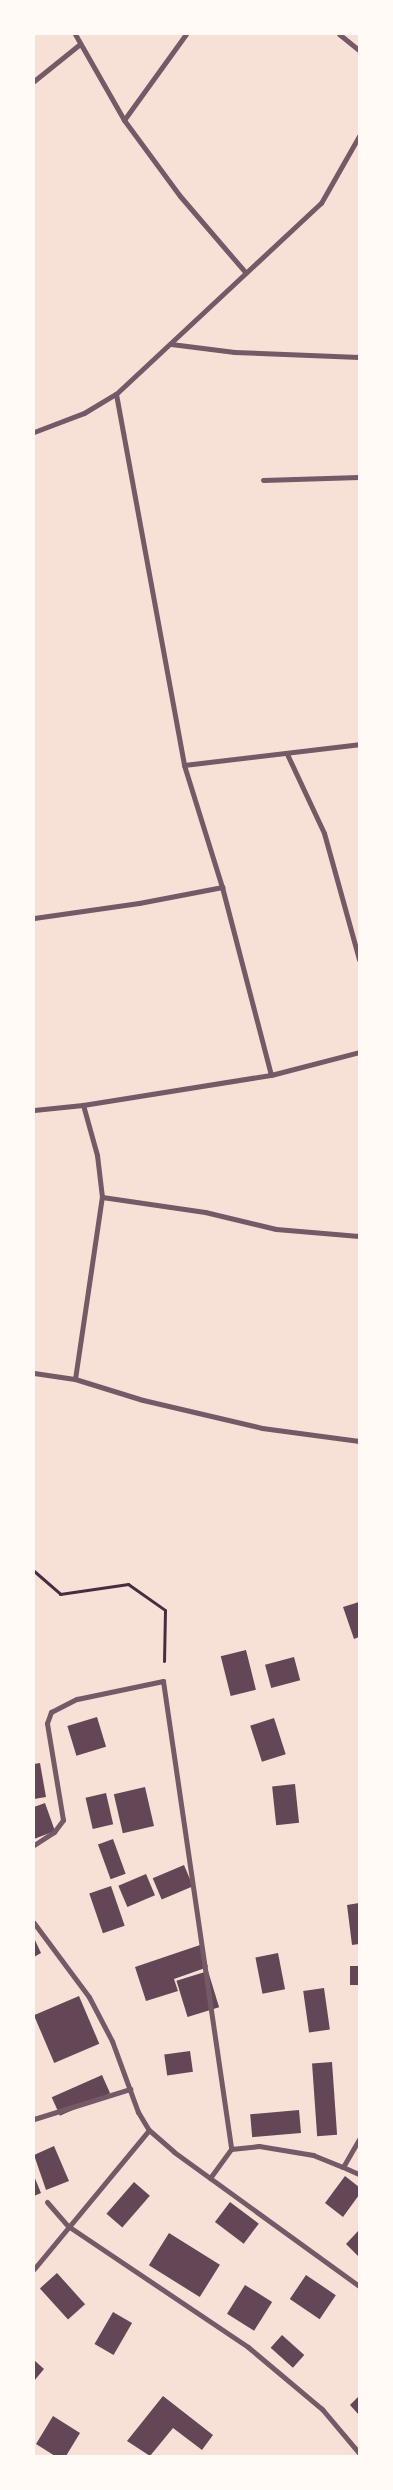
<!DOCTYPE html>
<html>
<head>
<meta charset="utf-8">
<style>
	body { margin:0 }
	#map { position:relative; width:393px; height:2490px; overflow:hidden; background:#f7e1d7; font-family:"Exo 2",sans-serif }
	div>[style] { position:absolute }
	.building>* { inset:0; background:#644757; transform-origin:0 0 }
	.path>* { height:3px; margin:-1.5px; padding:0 1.5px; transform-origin:1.5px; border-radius:1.5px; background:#4a2c40 }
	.minor>* { height:5px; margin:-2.5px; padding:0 2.5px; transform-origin:2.5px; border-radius:2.5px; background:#755966 }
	span { translate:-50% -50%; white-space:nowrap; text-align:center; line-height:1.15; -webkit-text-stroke:4.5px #fffaf5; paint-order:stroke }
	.frame { position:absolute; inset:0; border:35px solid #fffaf5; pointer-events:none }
</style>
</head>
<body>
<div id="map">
	<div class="building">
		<i style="clip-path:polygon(359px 1602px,359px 1637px,354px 1639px,343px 1607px)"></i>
		<i style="left:246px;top:1650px;width:41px;height:26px;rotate:76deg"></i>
		<i style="left:294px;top:1657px;width:24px;height:30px;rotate:75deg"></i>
		<i style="left:97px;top:1717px;width:31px;height:31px;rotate:73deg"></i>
		<i style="left:274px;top:1718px;width:38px;height:25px;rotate:72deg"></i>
		<i style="clip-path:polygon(40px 1763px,46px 1797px,34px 1799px,34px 1764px)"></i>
		<i style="left:295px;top:1784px;width:39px;height:23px;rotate:84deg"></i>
		<i style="left:145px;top:1787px;width:40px;height:32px;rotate:77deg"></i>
		<i style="left:106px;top:1793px;width:32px;height:21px;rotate:77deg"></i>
		<i style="clip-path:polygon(45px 1803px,55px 1831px,34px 1839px,34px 1807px)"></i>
		<i style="left:113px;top:1839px;width:37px;height:16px;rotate:70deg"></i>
		<i style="left:184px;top:1865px;width:23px;height:34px;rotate:67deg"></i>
		<i style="left:146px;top:1874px;width:23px;height:30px;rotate:67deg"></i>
		<i style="left:111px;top:1886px;width:42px;height:23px;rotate:71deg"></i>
		<i style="clip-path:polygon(359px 1903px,359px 1944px,352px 1945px,347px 1905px)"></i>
		<i style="clip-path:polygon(34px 1938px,41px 1953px,34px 1957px)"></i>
		<i style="clip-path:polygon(200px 1945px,208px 1967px,174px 1979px,178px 1991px,146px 2001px,135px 1967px)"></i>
		<i style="left:278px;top:1953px;width:37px;height:23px;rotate:79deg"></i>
		<i style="left:350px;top:1966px;width:9px;height:19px"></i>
		<i style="left:208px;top:1971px;width:38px;height:33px;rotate:73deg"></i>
		<i style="left:324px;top:1988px;width:42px;height:21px;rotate:82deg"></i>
		<i style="left:79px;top:1996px;width:52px;height:49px;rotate:67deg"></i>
		<i style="left:190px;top:2051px;width:21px;height:26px;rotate:82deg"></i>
		<i style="left:332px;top:2062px;width:73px;height:20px;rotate:86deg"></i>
		<i style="left:102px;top:2075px;width:20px;height:55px;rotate:66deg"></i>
		<i style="left:299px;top:2110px;width:23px;height:49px;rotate:85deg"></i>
		<i style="clip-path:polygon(54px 2146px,69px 2181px,46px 2190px,34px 2155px)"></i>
		<i style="clip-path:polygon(34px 2176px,41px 2193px,34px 2196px)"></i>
		<i style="clip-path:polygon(345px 2176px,359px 2187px,359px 2195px,343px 2217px,325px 2203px)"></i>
		<i style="left:134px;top:2182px;width:21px;height:42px;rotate:41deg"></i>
		<i style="left:230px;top:2202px;width:36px;height:25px;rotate:37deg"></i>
		<i style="clip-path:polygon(359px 2230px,359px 2257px,346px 2244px)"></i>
		<i style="left:169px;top:2233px;width:60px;height:38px;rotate:32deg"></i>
		<i style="left:57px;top:2273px;width:42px;height:23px;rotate:48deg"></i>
		<i style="left:306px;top:2275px;width:36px;height:29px;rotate:34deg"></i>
		<i style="left:245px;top:2285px;width:32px;height:34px;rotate:32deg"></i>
		<i style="left:113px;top:2312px;width:22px;height:37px;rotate:30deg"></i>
		<i style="left:282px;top:2335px;width:30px;height:17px;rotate:42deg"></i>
		<i style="clip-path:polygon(34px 2360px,44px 2369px,34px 2381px)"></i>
		<i style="clip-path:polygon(163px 2396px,213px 2435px,202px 2450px,173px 2428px,150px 2456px,127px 2441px)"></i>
		<i style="clip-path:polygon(359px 2396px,359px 2415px,350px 2405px)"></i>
		<i style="clip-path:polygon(53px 2416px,80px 2433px,66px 2456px,55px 2456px,36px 2444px)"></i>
	</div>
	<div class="path">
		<i style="left:34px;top:1571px;width:35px;rotate:41deg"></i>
		<i style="left:60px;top:1594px;width:69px;rotate:-8.4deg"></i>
		<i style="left:128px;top:1584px;width:45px;rotate:35.1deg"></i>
		<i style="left:165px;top:1610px;width:51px;rotate:91.1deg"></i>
	</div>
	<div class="minor">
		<i style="left:75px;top:34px;width:99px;rotate:60.3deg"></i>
		<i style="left:124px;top:120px;width:94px;rotate:53.6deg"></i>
		<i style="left:180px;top:196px;width:101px;rotate:49.4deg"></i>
		<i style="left:339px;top:34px;width:26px;rotate:39deg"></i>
		<i style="left:34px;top:81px;width:59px;rotate:-38.8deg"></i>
		<i style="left:124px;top:120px;width:106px;rotate:-54.2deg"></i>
		<i style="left:171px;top:344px;width:64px;rotate:7.2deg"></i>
		<i style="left:234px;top:352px;width:125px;rotate:2.3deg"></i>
		<i style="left:116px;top:394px;width:377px;rotate:79.6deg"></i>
		<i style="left:184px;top:765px;width:128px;rotate:72.7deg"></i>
		<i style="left:222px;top:887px;width:194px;rotate:75.4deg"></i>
		<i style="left:34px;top:432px;width:53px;rotate:-20.8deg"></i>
		<i style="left:84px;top:413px;width:37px;rotate:-31deg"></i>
		<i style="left:116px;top:394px;width:280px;rotate:-43deg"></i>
		<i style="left:321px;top:203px;width:77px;rotate:-60.4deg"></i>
		<i style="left:263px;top:480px;width:96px;rotate:-1.8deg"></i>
		<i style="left:287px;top:754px;width:87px;rotate:64.9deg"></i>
		<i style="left:324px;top:833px;width:131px;rotate:74.5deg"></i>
		<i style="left:184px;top:765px;width:176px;rotate:-6.8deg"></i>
		<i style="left:34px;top:918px;width:106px;rotate:-8.1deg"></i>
		<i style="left:139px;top:903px;width:85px;rotate:-10.9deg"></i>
		<i style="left:34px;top:1110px;width:49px;rotate:-5.8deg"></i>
		<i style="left:83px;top:1105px;width:190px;rotate:-9.1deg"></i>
		<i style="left:271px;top:1075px;width:91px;rotate:-14.6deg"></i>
		<i style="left:102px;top:1197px;width:104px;rotate:8.3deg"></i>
		<i style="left:205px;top:1212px;width:73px;rotate:13.5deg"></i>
		<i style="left:276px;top:1229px;width:83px;rotate:4.8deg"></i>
		<i style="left:34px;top:1373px;width:41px;rotate:8.3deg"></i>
		<i style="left:75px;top:1379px;width:71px;rotate:17.2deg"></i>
		<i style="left:143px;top:1400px;width:122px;rotate:13.2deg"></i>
		<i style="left:262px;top:1428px;width:98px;rotate:7.6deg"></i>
		<i style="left:75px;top:1379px;width:184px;rotate:-81.6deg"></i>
		<i style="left:102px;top:1197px;width:42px;rotate:-96.8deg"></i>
		<i style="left:97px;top:1155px;width:52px;rotate:-105.6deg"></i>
		<i style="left:34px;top:1845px;width:24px;rotate:-33deg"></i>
		<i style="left:54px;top:1832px;width:15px;rotate:-53deg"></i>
		<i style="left:63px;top:1820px;width:98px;rotate:-99.4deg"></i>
		<i style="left:47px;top:1723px;width:12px;rotate:-70deg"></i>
		<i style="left:51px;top:1712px;width:29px;rotate:-27deg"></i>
		<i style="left:77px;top:1699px;width:88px;rotate:-11.8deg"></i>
		<i style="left:163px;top:1681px;width:473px;rotate:81.7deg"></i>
		<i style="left:34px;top:1923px;width:92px;rotate:53.4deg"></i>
		<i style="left:89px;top:1997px;width:50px;rotate:62.4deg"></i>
		<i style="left:112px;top:2041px;width:76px;rotate:69.9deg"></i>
		<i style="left:138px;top:2112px;width:21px;rotate:59deg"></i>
		<i style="left:149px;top:2130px;width:33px;rotate:41deg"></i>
		<i style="left:174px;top:2152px;width:228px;rotate:35.9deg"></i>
		<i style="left:34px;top:2119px;width:101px;rotate:-17.4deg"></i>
		<i style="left:343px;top:2167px;width:17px;rotate:24deg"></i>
		<i style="left:210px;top:2178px;width:36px;rotate:-54deg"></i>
		<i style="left:231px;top:2149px;width:28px;rotate:-6deg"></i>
		<i style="left:259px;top:2146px;width:55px;rotate:9.5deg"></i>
		<i style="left:313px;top:2155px;width:32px;rotate:22deg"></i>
		<i style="left:343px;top:2167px;width:32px;rotate:-60deg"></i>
		<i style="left:47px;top:2202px;width:32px;rotate:49deg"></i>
		<i style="left:68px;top:2226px;width:217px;rotate:33.9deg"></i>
		<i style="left:248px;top:2347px;width:97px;rotate:40deg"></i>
		<i style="left:322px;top:2409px;width:57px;rotate:49.9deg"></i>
		<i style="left:34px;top:2269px;width:180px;rotate:-50.4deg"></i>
	</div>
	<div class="frame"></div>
</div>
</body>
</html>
